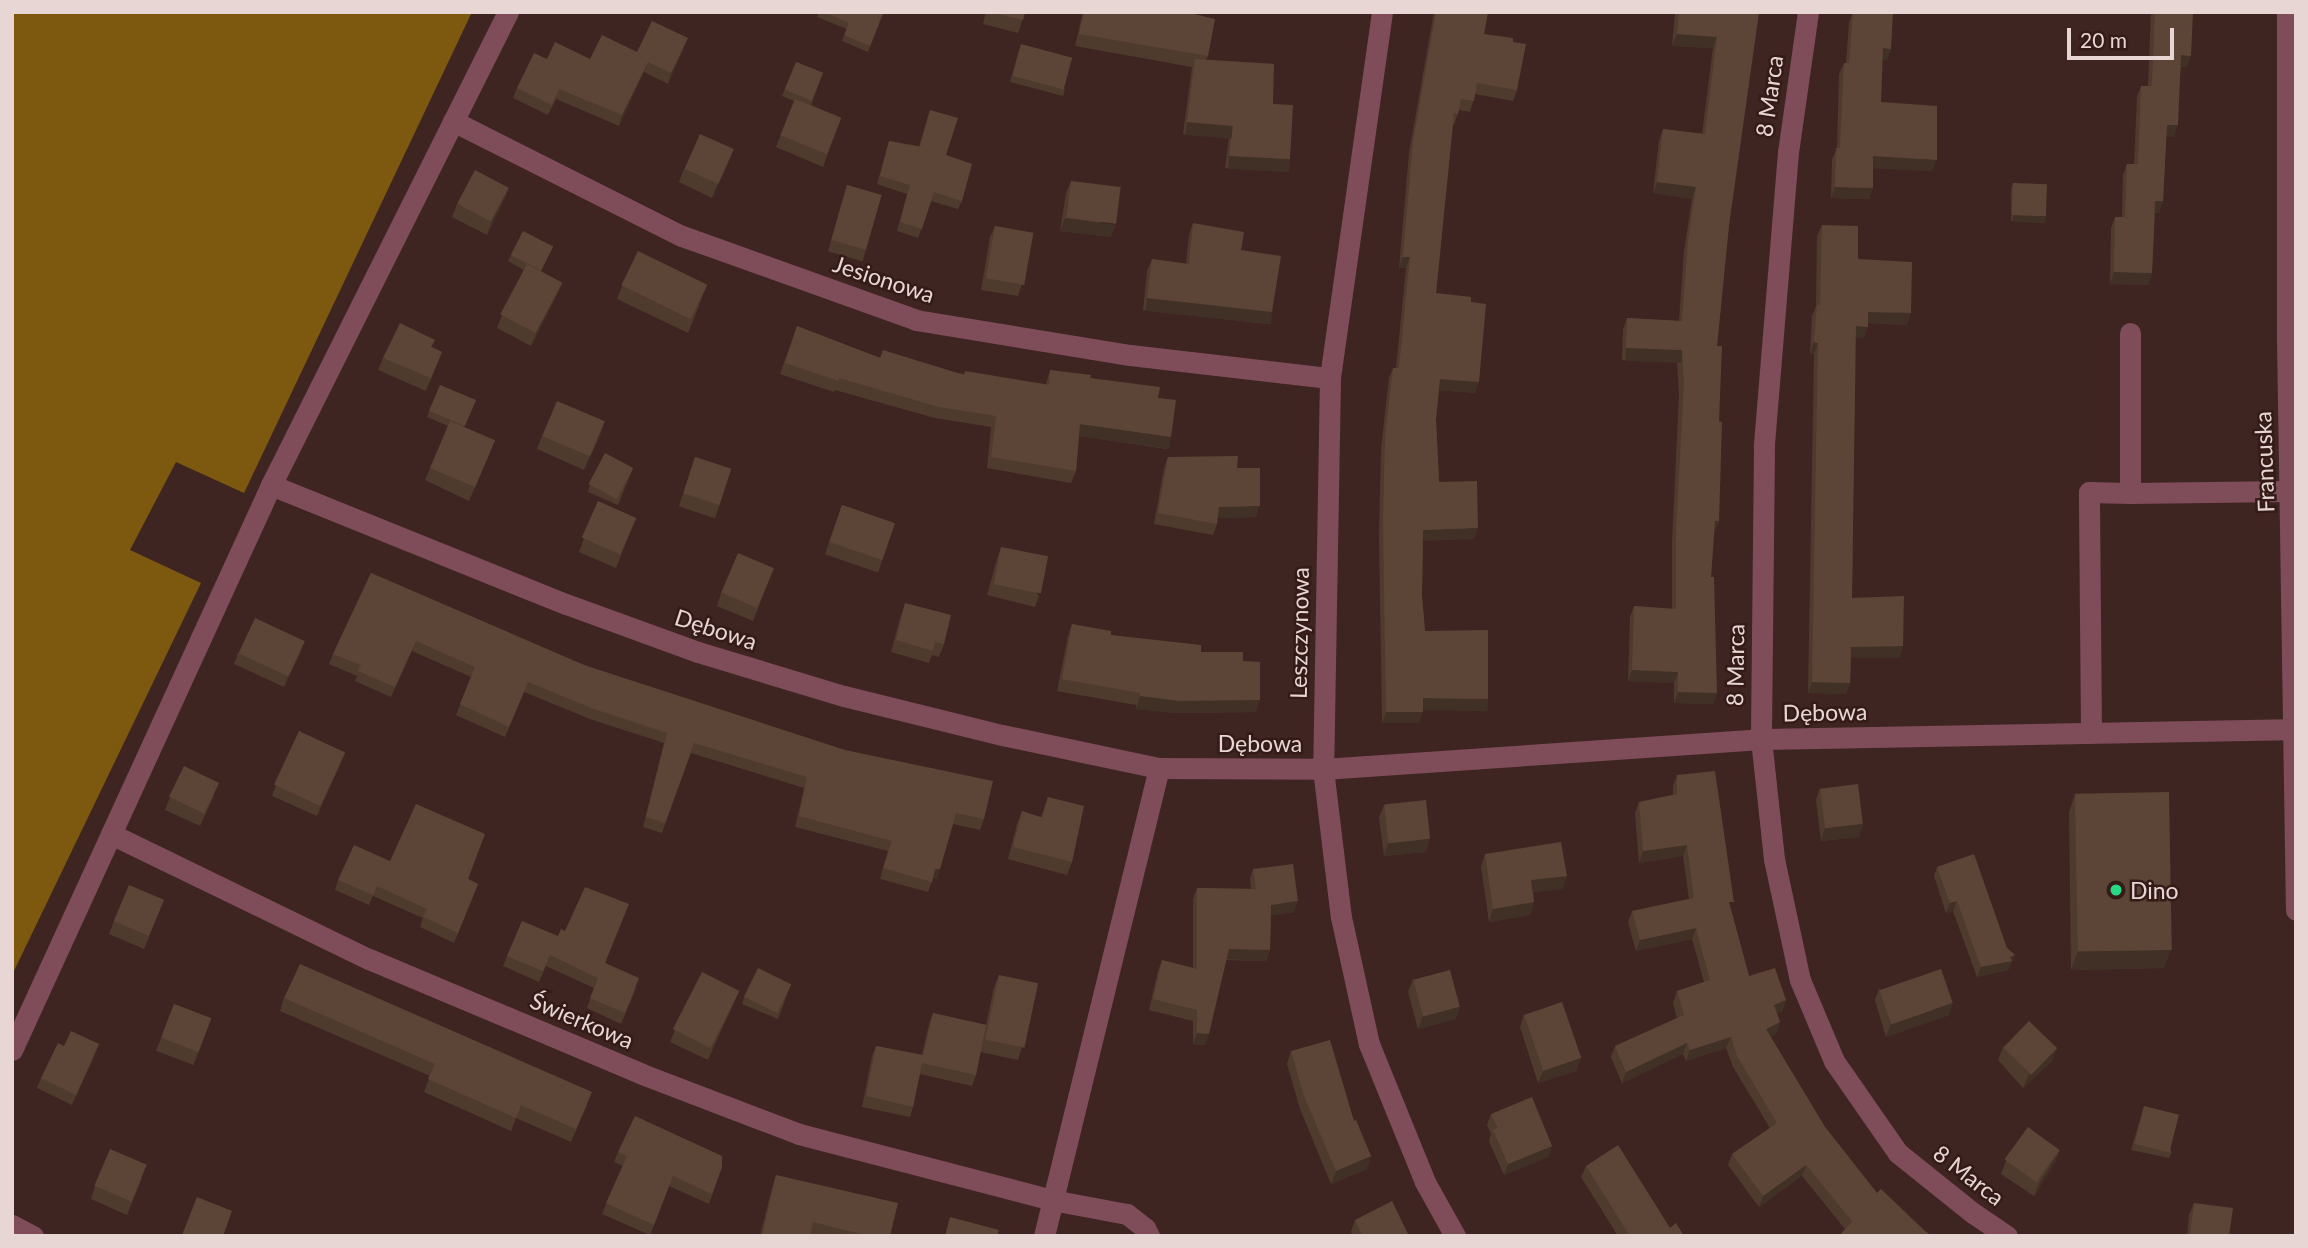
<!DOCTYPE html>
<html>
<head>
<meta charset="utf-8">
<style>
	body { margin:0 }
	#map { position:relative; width:2308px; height:1248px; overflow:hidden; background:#3f2521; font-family:Lato,sans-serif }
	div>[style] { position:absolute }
	.forest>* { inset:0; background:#7d590f }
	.minor>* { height:21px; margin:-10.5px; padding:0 10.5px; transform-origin:10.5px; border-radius:10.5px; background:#7f4c5a }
	.wall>* { inset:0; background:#4f3b2e; transform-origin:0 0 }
	.shaded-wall>* { inset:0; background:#403026; transform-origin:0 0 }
	.building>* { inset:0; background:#5c4536; transform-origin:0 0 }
	.dots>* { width:19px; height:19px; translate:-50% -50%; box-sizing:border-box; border:4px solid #341b18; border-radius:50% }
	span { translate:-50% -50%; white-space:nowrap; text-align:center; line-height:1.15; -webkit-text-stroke:5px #341b18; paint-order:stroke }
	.street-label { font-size:23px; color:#e7d6d3 }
	.poi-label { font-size:23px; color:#e7d6d3 }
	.left { translate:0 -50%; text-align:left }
	.frame { position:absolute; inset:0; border:14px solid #e7d6d3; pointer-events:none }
	.scale { position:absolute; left:2067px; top:28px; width:107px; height:32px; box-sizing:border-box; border:4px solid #e7d6d3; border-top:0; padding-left:9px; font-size:21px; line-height:24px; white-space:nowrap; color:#e7d6d3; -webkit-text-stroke:5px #341b18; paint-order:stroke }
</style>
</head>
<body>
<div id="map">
	<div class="forest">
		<i style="clip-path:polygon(12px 12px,472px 12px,244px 493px,176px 462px,130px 550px,201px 583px,12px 975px)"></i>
	</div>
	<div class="minor">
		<i style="left:1382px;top:12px;width:370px;rotate:98.1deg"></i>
		<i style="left:1330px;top:378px;width:391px;rotate:91deg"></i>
		<i style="left:1323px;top:769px;width:149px;rotate:83.1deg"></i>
		<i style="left:1341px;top:917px;width:130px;rotate:77.6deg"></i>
		<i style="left:1369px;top:1044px;width:149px;rotate:67.9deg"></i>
		<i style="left:1425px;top:1182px;width:62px;rotate:60.9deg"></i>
		<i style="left:1808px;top:12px;width:141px;rotate:98.1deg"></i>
		<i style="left:1788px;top:152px;width:295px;rotate:94.7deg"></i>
		<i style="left:1764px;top:446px;width:293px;rotate:90.6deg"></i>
		<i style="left:1761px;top:739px;width:121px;rotate:83.8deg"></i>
		<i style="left:1774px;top:859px;width:124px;rotate:77.9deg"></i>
		<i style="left:1800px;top:980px;width:88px;rotate:67.2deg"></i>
		<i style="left:1834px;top:1061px;width:112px;rotate:55.2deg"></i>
		<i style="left:1898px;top:1153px;width:96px;rotate:38.7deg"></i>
		<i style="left:1973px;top:1213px;width:41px;rotate:34.1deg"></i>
		<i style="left:2287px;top:12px;width:327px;rotate:90deg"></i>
		<i style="left:2287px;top:339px;width:571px;rotate:89.1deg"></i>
		<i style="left:453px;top:121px;width:256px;rotate:26.7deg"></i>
		<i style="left:682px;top:236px;width:249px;rotate:19.7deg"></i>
		<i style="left:916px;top:320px;width:217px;rotate:9.3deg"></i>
		<i style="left:1130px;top:355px;width:201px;rotate:6.6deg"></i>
		<i style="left:271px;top:485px;width:318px;rotate:22deg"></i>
		<i style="left:566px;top:604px;width:140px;rotate:20deg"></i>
		<i style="left:698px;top:652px;width:152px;rotate:16.8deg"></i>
		<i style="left:844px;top:696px;width:163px;rotate:13.9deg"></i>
		<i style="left:1002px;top:735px;width:160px;rotate:11.9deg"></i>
		<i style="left:1159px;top:768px;width:164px;rotate:0.3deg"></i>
		<i style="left:1323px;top:769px;width:439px;rotate:-3.9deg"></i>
		<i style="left:1761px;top:739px;width:533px;rotate:-1.07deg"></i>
		<i style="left:2130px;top:493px;width:160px;rotate:-0.7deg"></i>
		<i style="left:2091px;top:733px;width:241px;rotate:-90.5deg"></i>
		<i style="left:2089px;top:492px;width:41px;rotate:1.4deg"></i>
		<i style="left:2130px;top:493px;width:160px;rotate:-90deg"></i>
		<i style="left:111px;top:834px;width:287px;rotate:25.9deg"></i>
		<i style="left:369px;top:959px;width:296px;rotate:22.8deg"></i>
		<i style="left:642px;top:1074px;width:168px;rotate:20.9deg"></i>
		<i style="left:799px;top:1134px;width:261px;rotate:14.6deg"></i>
		<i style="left:1052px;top:1200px;width:76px;rotate:10.6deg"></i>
		<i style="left:1127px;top:1214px;width:23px;rotate:38deg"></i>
		<i style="left:1145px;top:1228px;width:9px;rotate:63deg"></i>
		<i style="left:12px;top:1050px;width:622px;rotate:-65.37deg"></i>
		<i style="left:271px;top:485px;width:529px;rotate:-63.39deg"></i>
		<i style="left:12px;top:1225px;width:24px;rotate:28deg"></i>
		<i style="left:1044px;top:1236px;width:482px;rotate:-76.2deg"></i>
	</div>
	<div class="wall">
		<i style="clip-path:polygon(819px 12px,884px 12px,868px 52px,842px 41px,847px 29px,817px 17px)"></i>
		<i style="clip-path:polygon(986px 12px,1025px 12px,1018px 33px,983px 24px)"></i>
		<i style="clip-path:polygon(1083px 12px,1186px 12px,1208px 56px,1206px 60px,1273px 104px,1290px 159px,1286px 171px,1225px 168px,1229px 138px,1183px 134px,1192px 67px,1075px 46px)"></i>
		<i style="clip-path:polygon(1434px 12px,1488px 12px,1484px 34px,1517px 90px,1513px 101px,1475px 94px,1470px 112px,1459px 110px,1454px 125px,1453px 124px,1436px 293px,1471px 302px,1475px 393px,1439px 390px,1436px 419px,1439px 482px,1474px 539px,1423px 540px,1422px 596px,1425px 631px,1484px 710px,1423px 709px,1419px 723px,1382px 723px,1379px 535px,1381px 449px,1389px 378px,1393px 368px,1396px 368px,1406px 268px,1399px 268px,1409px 153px)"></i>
		<i style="clip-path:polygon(1675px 12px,1759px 12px,1729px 225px,1717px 346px,1719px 421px,1719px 521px,1714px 532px,1711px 577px,1717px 693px,1713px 704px,1674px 703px,1674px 683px,1628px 681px,1630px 617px,1634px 606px,1672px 609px,1672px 542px,1679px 394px,1677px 362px,1622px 360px,1623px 329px,1627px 318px,1679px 321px,1684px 251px,1692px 199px,1653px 193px,1659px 141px,1663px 129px,1702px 134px,1713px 48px,1672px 46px)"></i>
		<i style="clip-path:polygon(1853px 12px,1891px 49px,1887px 60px,1882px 60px,1881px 102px,1932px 171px,1873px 168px,1873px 188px,1869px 199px,1831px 198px,1832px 159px,1837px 148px,1839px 74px,1844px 63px,1846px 63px,1849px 23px)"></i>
		<i style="clip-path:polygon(2151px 12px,2193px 12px,2187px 67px,2181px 67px,2174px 137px,2166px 136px,2163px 201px,2159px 213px,2155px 213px,2152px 273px,2148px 285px,2110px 284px,2111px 228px,2115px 217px,2122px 217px,2123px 175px,2127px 164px,2134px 164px,2137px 97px,2141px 86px,2148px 86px)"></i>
		<i style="clip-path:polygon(684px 48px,668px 84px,644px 72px,619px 126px,556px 99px,548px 115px,513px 98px,517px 88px,547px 59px,590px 59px,637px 52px)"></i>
		<i style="clip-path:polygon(1019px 50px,1065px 89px,1063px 96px,1010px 82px)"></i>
		<i style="clip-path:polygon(796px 62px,823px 73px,811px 105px,841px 118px,823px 167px,776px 147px,794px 101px,782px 96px)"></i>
		<i style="clip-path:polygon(930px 110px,962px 201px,958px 209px,931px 201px,918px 238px,897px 231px,907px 194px,877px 184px,889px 141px,919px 146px)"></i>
		<i style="clip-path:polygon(734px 149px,712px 198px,679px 182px,684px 169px)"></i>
		<i style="clip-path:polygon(1071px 181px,1111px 237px,1060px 231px,1066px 193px)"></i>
		<i style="clip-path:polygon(2013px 183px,2044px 223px,2011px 221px,2011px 189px)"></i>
		<i style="left:847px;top:185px;width:36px;height:69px;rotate:16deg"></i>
		<i style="clip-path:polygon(509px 188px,504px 200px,487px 235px,452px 217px,457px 204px)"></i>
		<i style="clip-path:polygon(1193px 223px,1267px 324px,1143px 310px,1147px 271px,1152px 259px,1186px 264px,1189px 235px)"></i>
		<i style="clip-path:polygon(1822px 225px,1858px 259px,1907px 325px,1868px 323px,1864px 338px,1855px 338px,1852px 598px,1903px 646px,1899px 658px,1851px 658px,1850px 683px,1846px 694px,1808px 693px,1814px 354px,1810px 354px,1812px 316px,1816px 306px,1817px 236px)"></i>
		<i style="clip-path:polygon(995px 226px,1022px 284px,1018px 296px,981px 290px,990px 237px)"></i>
		<i style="clip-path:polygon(553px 246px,541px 271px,562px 283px,557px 295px,531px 346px,497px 328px,502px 315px,524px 270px,508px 261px,511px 255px)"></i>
		<i style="clip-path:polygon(707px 285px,688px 333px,617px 299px,622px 286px)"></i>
		<i style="clip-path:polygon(797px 326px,880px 358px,964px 374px,1046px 384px,1050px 370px,1090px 378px,1158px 398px,1171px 437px,1167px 449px,1079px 436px,1076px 471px,1071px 483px,987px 468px,991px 427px,935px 418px,835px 390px,834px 392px,780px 374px)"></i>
		<i style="clip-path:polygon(432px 347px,442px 352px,426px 391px,378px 370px,383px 358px)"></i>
		<i style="clip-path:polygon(440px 385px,476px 400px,464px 427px,490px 452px,469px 501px,425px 480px,448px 426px,427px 417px)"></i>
		<i style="clip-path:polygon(601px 434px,584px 470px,537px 449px,542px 436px)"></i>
		<i style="left:695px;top:457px;width:38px;height:52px;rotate:18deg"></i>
		<i style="clip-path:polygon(1168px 457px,1237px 468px,1256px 517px,1217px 518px,1217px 524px,1213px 535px,1154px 524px,1164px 468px)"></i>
		<i style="clip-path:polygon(633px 468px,618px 505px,588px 492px,590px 485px)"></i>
		<i style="clip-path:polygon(598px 501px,631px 530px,616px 568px,579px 552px)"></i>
		<i style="left:842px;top:505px;width:56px;height:52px;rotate:19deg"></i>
		<i style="clip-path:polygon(1001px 547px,1039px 596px,1035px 607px,987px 595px,997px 559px)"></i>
		<i style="clip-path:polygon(774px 568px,753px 621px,717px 606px,721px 593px)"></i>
		<i style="clip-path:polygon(371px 573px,584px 665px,984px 819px,980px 830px,953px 824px,937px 879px,933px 879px,928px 892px,880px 879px,888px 851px,795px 827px,804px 788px,691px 753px,662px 833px,643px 827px,664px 743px,590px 719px,524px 692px,505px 737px,456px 715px,471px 677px,412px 651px,391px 697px,355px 681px,357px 676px,329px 664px,333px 654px)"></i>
		<i style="clip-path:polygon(905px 603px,944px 644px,939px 657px,932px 655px,929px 663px,891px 652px,901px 615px)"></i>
		<i style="clip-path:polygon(1072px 624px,1111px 635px,1243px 661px,1256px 712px,1175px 713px,1136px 709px,1136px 705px,1057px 691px,1068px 636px)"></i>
		<i style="clip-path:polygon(301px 652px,284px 687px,234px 664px,238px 653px)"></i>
		<i style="clip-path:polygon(341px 763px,317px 816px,272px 796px,276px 785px)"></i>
		<i style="clip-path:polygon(1677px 775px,1731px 910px,1749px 976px,1786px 1000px,1782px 1011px,1777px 1013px,1780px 1022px,1776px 1034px,1770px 1036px,1825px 1127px,1877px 1193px,1845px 1229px,1802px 1176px,1759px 1207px,1728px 1165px,1732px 1154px,1770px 1128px,1733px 1067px,1726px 1048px,1686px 1061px,1683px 1054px,1622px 1083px,1611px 1057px,1615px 1046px,1677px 1018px,1673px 1003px,1677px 991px,1704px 982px,1692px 939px,1636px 951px,1628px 922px,1632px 911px,1689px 899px,1683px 856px,1639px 863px,1635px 813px,1639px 802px,1673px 795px,1673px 786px)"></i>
		<i style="clip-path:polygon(1820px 788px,1863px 824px,1859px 837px,1821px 841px,1816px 800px)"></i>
		<i style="clip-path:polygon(2075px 794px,2164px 968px,2071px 970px,2069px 812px)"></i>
		<i style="clip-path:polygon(214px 796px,200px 826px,165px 810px,170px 797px)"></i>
		<i style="clip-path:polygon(1048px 797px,1072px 862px,1067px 875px,1008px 859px,1017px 824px,1022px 811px,1041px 817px)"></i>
		<i style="clip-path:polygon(1384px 805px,1426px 852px,1384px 856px,1379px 817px)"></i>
		<i style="clip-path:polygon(1485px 854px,1567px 876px,1562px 889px,1533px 892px,1534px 902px,1530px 915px,1489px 922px,1481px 867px)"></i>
		<i style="clip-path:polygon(390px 861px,468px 879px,478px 884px,454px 943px,420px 927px,423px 918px,373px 896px,369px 905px,335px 890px,338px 880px)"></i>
		<i style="clip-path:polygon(1937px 867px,2007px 948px,2015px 955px,2008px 970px,1977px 977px,1953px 911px,1946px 913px,1934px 876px)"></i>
		<i style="clip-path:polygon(1253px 869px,1294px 912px,1271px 915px,1270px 950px,1266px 961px,1226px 960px,1205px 1045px,1193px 1044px,1193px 1021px,1149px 1010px,1158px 971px,1162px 960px,1193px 968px,1193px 899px,1197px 888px,1251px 889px,1250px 879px)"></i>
		<i style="clip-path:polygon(164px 900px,144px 949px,109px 934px,114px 921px)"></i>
		<i style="clip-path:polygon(522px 921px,606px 963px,636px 988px,621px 1024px,587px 1008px,594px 988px,546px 966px,539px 982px,503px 966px)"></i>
		<i style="clip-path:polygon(999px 975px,1022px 1047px,1018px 1060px,980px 1052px,976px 1075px,972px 1086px,920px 1074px,913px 1107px,910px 1117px,862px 1107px,872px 1056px,876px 1046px,922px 1055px,929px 1024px,933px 1013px,986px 1025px,994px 987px)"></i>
		<i style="clip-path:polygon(1413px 979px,1456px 1019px,1418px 1029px,1408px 992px)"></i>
		<i style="clip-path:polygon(791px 984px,778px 1019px,742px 1004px,744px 997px)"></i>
		<i style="clip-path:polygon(1879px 989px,1949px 1015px,1886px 1037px,1875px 1000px)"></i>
		<i style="clip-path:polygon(284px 998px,587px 1105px,571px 1142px,516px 1118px,511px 1131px,424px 1092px,430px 1076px,280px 1011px)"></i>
		<i style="clip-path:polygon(734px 1003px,708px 1060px,670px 1042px,675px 1030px)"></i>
		<i style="left:174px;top:1004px;width:40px;height:50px;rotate:21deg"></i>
		<i style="clip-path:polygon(1524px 1014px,1581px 1058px,1576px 1071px,1538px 1083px,1520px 1027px)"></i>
		<i style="clip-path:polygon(64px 1046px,95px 1055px,72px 1105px,37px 1088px,41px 1078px)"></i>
		<i style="clip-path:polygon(2003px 1047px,2057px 1048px,2052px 1061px,2023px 1088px,1998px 1060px)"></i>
		<i style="clip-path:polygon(1291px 1051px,1354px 1121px,1371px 1156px,1367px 1169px,1331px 1184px,1300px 1109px,1287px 1064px)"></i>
		<i style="clip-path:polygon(2144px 1106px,2172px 1152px,2169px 1158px,2131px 1150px)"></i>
		<i style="clip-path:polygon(1491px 1114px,1552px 1146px,1548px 1157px,1504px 1175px,1489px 1141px,1491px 1134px,1487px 1125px)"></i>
		<i style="clip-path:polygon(2060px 1150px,2055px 1162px,2034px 1196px,2001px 1174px,2006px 1161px)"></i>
		<i style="clip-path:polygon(618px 1152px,722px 1167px,709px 1204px,669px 1186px,650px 1235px,602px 1214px,623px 1166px,614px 1162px)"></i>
		<i style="clip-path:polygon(1586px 1166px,1670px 1228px,1684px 1236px,1618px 1236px,1581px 1177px)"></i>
		<i style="clip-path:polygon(776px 1175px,890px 1236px,760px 1236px,772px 1188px)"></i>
		<i style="clip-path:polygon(142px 1178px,127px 1215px,91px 1199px,95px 1186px)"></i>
		<i style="clip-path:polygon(2194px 1203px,2229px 1236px,2187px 1236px,2189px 1215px)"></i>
		<i style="clip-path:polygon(1355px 1220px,1409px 1236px,1353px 1236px,1351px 1232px)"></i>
	</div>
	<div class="shaded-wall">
		<i style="clip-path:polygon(1677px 34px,1717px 37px,1713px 48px,1672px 46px)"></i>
		<i style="clip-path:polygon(688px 38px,684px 48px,668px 84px,671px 73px)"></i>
		<i style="clip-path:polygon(1883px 48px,1891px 49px,1887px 60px,1878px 60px)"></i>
		<i style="clip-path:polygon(2181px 55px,2191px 56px,2187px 67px,2177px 66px)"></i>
		<i style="clip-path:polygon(648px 62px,644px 72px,619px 126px,622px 115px)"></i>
		<i style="left:1187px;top:122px;width:46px;height:13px;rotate:5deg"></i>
		<i style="clip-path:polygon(2167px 125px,2178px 125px,2174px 137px,2163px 136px)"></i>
		<i style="clip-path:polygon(734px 149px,729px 162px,712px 198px,717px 185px)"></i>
		<i style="left:1229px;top:156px;width:61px;height:13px;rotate:3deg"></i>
		<i style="clip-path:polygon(1873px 156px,1937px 160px,1932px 171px,1869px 168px)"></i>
		<i style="clip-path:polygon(1657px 182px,1696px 187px,1692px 199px,1653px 193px)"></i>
		<i style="clip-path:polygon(1835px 187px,1873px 188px,1869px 199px,1831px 198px)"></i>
		<i style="clip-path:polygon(509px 188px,504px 200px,487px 235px,491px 222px)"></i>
		<i style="clip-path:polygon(2155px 201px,2163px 201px,2159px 213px,2151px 212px)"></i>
		<i style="left:2013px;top:215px;width:33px;height:6px;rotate:3deg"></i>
		<i style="clip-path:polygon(1065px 218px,1116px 225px,1111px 237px,1060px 231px)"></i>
		<i style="clip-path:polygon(1403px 257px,1410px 257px,1406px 268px,1399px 268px)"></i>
		<i style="clip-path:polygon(2114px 272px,2152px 273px,2148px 285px,2110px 284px)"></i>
		<i style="clip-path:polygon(562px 283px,557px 295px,531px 346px,536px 333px)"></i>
		<i style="left:1147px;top:298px;width:126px;height:13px;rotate:6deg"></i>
		<i style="clip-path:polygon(1868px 312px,1911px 313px,1907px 325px,1864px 323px)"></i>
		<i style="clip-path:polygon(1856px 326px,1868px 327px,1864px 338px,1852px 338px)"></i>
		<i style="clip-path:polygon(1814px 342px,1818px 343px,1814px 354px,1810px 354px)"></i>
		<i style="left:1626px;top:348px;width:56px;height:13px;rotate:2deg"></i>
		<i style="clip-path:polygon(1440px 379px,1479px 382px,1475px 393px,1436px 390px)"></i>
		<i style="clip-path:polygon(605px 421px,601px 434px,584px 470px,589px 457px)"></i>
		<i style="left:1080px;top:424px;width:92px;height:12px;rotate:8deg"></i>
		<i style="clip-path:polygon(1260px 506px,1256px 517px,1215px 518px,1219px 507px)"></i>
		<i style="clip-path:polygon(1715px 521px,1719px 521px,1715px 532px,1711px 532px)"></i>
		<i style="clip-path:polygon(1478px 528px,1474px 539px,1419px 541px,1423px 530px)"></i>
		<i style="clip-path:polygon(305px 641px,301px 652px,284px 687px,288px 676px)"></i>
		<i style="clip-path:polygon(416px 641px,412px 651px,391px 697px,395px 687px)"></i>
		<i style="clip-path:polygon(1903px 646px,1899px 658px,1846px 658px,1851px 647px)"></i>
		<i style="clip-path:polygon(1632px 670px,1678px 672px,1674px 683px,1628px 681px)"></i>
		<i style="clip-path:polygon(1812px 682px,1850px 683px,1846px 694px,1808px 693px)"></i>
		<i style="clip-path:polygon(1678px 692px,1717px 693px,1713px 704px,1674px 703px)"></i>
		<i style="clip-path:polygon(1140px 696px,1260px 700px,1256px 712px,1175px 713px,1136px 709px)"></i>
		<i style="left:1423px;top:698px;width:65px;height:12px;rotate:1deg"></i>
		<i style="clip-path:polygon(1386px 712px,1423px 712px,1419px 723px,1382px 723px)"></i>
		<i style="clip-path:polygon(345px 752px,341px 763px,317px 816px,321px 805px)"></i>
		<i style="clip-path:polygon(219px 783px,214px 796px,200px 826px,205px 814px)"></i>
		<i style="clip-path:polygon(1863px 824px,1859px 837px,1821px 841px,1825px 828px)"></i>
		<i style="clip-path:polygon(1430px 839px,1426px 852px,1384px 856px,1388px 843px)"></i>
		<i style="clip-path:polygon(1687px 845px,1683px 856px,1639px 863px,1643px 851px)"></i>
		<i style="clip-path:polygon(935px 869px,940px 869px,937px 879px,931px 879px)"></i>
		<i style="clip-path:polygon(1567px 876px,1562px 889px,1526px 893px,1531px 880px)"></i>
		<i style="clip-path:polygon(1298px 901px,1294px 912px,1267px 916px,1271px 905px)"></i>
		<i style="clip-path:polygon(1957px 901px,1953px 911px,1946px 913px,1950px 903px)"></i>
		<i style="clip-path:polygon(1534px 902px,1530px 915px,1489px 922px,1493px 909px)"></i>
		<i style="clip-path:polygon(1696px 928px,1692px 939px,1636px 951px,1640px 940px)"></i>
		<i style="clip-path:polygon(1229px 949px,1270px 950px,1266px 961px,1225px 959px)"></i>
		<i style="clip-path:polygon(2171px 950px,2164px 968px,2071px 970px,2078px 951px)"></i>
		<i style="clip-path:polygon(2015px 955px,2008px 970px,1977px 977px,1981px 967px)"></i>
		<i style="clip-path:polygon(739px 991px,734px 1003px,708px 1060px,713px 1047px)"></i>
		<i style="clip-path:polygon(1786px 1000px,1782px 1011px,1770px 1016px,1774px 1005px)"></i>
		<i style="clip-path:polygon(1953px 1003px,1949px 1015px,1886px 1037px,1890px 1025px)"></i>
		<i style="clip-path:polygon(1460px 1007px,1456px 1019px,1418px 1029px,1423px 1016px)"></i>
		<i style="clip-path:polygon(1780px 1022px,1776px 1034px,1762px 1040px,1766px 1029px)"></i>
		<i style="clip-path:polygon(1197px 1033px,1209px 1034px,1205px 1045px,1193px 1044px)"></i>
		<i style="clip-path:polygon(1731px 1037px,1726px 1048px,1686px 1061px,1690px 1050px)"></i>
		<i style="clip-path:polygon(1687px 1043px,1683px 1054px,1622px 1083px,1626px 1072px)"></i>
		<i style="clip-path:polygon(99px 1044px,95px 1055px,72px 1105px,76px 1095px)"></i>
		<i style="clip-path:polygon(2057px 1048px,2052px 1061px,2023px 1088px,2028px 1076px)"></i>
		<i style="clip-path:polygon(1581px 1058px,1576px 1071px,1538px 1083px,1543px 1071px)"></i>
		<i style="clip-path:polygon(1552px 1146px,1548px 1157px,1504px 1175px,1508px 1164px)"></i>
		<i style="clip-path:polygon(2060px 1150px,2055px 1162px,2034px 1196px,2039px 1183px)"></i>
		<i style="clip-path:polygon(1371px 1156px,1367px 1169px,1331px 1184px,1336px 1171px)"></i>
		<i style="clip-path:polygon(1806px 1165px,1802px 1176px,1759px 1207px,1763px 1196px)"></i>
	</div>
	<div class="building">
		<i style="clip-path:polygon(825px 12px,883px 12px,870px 46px,844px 35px,849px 23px)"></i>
		<i style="clip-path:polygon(991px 12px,1025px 12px,1023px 20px)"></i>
		<i style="clip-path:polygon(1084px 12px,1186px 12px,1215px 19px,1208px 56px,1079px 34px)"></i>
		<i style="clip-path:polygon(1436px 12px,1488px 12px,1484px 34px,1513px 38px,1513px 42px,1526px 44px,1517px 90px,1477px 83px,1474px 101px,1461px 99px,1458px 114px,1454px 113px,1436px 293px,1471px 297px,1471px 302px,1486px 304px,1479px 382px,1440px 379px,1436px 419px,1439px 482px,1477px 481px,1478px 528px,1423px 530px,1422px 596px,1425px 631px,1488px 630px,1488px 699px,1423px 698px,1423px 712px,1386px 712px,1383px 524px,1385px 438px,1393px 368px,1399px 368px,1410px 257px,1403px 257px,1413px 142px)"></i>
		<i style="clip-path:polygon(1679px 12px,1759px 12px,1729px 225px,1717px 346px,1722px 346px,1719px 421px,1722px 422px,1719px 521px,1715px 521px,1711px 577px,1714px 577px,1717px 693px,1678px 692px,1678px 672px,1632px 670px,1634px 606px,1676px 609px,1676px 530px,1684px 383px,1682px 350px,1626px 348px,1627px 318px,1682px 321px,1688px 240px,1696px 187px,1657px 182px,1663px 129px,1705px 134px,1717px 37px,1677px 34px)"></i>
		<i style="clip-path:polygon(1853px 12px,1893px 12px,1891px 49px,1883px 48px,1881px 102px,1937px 106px,1937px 160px,1873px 156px,1873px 188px,1835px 187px,1836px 148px,1840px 148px,1844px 63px,1849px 63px)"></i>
		<i style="clip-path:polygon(2155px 12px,2193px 12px,2191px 56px,2181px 55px,2178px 125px,2167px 125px,2163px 201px,2155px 201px,2152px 273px,2114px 272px,2115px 217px,2125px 217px,2127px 164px,2138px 164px,2141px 86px,2152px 86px)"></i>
		<i style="clip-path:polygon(652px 21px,688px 38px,671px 73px,648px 62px,622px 115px,559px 89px,552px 105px,517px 88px,534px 53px,547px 59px,555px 42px,590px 59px,602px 35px,637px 52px)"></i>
		<i style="left:1021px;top:44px;width:53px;height:33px;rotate:15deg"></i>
		<i style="clip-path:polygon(1195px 59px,1274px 64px,1273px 104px,1293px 105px,1290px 159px,1229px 156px,1233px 126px,1187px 122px)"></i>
		<i style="left:796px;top:62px;width:29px;height:30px;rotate:22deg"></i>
		<i style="left:795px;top:99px;width:50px;height:39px;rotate:22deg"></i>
		<i style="clip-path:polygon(930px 110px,958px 118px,946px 155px,972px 164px,962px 201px,934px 192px,922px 229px,900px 222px,910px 185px,880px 176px,889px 141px,920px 147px)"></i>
		<i style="left:700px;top:134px;width:37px;height:38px;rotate:24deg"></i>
		<i style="left:475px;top:170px;width:38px;height:38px;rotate:28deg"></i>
		<i style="left:1071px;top:181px;width:50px;height:37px;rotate:7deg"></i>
		<i style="left:2013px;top:183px;width:34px;height:32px;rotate:2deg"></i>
		<i style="left:847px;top:185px;width:36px;height:57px;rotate:16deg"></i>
		<i style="clip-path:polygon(1193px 223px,1244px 232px,1241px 250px,1281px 256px,1272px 312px,1147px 298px,1152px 259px,1189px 264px)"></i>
		<i style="clip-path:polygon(1822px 225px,1858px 226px,1858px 259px,1912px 262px,1911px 313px,1868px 312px,1868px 327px,1856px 326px,1852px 598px,1904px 596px,1903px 646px,1851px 647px,1850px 683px,1812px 682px,1818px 343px,1814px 342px,1817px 305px,1820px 305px)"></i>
		<i style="left:995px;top:226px;width:39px;height:53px;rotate:10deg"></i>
		<i style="left:523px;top:231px;width:34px;height:27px;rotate:27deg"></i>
		<i style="left:638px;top:251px;width:77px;height:38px;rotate:26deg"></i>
		<i style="left:527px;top:264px;width:40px;height:57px;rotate:28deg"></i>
		<i style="clip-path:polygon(400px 323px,435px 340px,431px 347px,442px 352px,431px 378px,383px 358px)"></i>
		<i style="clip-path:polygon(797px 326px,880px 358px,883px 350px,964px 375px,965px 371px,1049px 385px,1050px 370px,1091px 375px,1090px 378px,1160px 387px,1158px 398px,1176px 400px,1171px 437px,1080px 424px,1076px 471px,991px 457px,996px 416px,939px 407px,839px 378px,839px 381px,785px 363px)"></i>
		<i style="left:440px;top:385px;width:39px;height:28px;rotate:23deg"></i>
		<i style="left:557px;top:401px;width:52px;height:38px;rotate:23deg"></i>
		<i style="left:450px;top:421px;width:49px;height:51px;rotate:23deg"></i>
		<i style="left:605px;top:453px;width:32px;height:35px;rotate:28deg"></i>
		<i style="clip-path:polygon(1238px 456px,1237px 468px,1260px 468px,1260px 506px,1219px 507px,1217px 524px,1158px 513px,1168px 457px)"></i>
		<i style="left:695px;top:457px;width:38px;height:38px;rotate:18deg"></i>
		<i style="left:598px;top:501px;width:42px;height:40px;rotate:24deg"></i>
		<i style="left:842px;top:505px;width:56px;height:39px;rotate:19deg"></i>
		<i style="left:1001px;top:547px;width:48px;height:38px;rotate:11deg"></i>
		<i style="left:738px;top:553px;width:39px;height:43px;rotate:23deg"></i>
		<i style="clip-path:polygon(371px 573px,584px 665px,845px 750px,993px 781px,984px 819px,956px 813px,940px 869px,935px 869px,932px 882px,883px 868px,892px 841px,799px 816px,807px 777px,694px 743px,665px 823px,646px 817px,667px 733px,594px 709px,528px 682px,509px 727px,460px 704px,475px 667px,416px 641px,395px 687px,358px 671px,361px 665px,333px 654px)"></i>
		<i style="clip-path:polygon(905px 603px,951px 615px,944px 644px,935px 642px,933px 651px,896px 640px)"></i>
		<i style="left:255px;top:618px;width:55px;height:39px;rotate:25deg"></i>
		<i style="clip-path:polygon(1072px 624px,1111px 631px,1111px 635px,1201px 645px,1201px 652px,1243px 652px,1243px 661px,1260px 662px,1260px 700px,1179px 701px,1140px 696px,1140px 693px,1062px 679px)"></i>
		<i style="left:299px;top:731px;width:51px;height:59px;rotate:25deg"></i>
		<i style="left:184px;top:766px;width:39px;height:34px;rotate:26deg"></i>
		<i style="clip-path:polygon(1715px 771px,1734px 902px,1729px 902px,1749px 976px,1775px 968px,1786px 1000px,1774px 1005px,1780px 1022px,1766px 1029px,1825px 1127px,1877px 1193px,1881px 1189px,1925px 1231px,1932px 1236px,1839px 1236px,1852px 1221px,1806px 1165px,1763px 1196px,1732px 1154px,1777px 1123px,1737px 1056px,1731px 1037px,1690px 1050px,1687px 1043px,1626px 1072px,1615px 1046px,1684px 1015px,1677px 991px,1710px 980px,1696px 928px,1640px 940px,1632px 911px,1694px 898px,1687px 845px,1643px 851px,1639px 802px,1677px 794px,1677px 775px)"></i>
		<i style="left:1858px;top:784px;width:40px;height:38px;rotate:83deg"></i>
		<i style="left:2169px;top:792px;width:158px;height:94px;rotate:89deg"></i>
		<i style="clip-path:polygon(1048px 797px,1084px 806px,1072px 862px,1013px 847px,1022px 811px,1042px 818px)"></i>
		<i style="left:1426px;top:800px;width:39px;height:42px;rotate:84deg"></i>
		<i style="clip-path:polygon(416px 804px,485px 834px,468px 879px,478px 884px,458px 933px,423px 917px,427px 909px,377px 886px,373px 895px,338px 880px,354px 845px,390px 861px)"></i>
		<i style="clip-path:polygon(1561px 842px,1567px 876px,1531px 880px,1534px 902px,1493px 909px,1485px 854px)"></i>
		<i style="clip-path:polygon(1974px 854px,2007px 948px,2015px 955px,2010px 957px,2012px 961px,1981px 967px,1957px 901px,1950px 903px,1937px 867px)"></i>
		<i style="clip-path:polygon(1293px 864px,1298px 901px,1271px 905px,1270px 950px,1229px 949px,1209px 1034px,1197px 1033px,1197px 1010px,1153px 999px,1162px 960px,1197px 969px,1197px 888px,1256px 889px,1253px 869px)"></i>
		<i style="left:129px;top:885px;width:38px;height:39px;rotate:23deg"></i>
		<i style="clip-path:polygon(585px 887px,629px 904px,605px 963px,639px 978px,625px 1013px,590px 998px,598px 978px,550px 955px,543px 971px,507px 956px,522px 921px,558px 936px,561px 929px,565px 931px)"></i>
		<i style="clip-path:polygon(300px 964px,592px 1092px,576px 1129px,521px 1105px,516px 1118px,428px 1079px,435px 1064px,284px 998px)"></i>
		<i style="left:758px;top:968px;width:37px;height:32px;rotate:26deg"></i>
		<i style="left:1941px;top:969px;width:36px;height:65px;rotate:71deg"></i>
		<i style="left:1450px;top:970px;width:38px;height:38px;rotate:75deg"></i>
		<i style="left:702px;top:972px;width:42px;height:64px;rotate:27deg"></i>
		<i style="left:999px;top:975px;width:40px;height:66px;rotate:12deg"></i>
		<i style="left:1562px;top:1002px;width:59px;height:40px;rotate:71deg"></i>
		<i style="left:174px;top:1004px;width:40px;height:36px;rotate:21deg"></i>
		<i style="clip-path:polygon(933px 1013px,986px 1025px,976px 1075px,922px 1063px,913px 1107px,866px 1096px,876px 1046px,923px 1055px)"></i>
		<i style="left:2029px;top:1021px;width:39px;height:37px;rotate:44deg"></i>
		<i style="clip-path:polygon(71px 1031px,99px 1044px,76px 1095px,41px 1078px,58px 1043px,64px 1046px)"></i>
		<i style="clip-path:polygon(1330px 1040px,1354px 1121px,1356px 1120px,1371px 1156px,1336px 1171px,1304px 1096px,1291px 1051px)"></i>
		<i style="clip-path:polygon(1532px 1097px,1552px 1146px,1508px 1164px,1493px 1130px,1498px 1128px,1491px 1114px)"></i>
		<i style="left:2144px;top:1106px;width:36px;height:39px;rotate:14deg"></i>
		<i style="clip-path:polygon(635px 1116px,722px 1156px,722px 1167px,712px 1194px,673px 1176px,654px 1225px,606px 1203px,627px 1156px,618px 1152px)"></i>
		<i style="left:2028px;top:1127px;width:39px;height:40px;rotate:36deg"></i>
		<i style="clip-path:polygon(1618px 1145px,1670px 1228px,1676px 1223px,1684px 1236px,1630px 1236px,1586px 1166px)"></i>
		<i style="left:110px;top:1149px;width:40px;height:40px;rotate:23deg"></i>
		<i style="clip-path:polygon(776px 1175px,898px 1203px,890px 1236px,869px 1236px,813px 1222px,810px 1236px,762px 1236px)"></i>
		<i style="clip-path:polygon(197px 1197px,232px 1211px,223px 1236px,182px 1235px)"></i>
		<i style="clip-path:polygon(1392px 1201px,1409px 1236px,1363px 1236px,1355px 1220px)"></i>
		<i style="clip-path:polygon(2194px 1203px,2233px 1208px,2229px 1236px,2190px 1236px)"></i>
		<i style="clip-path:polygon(950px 1217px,999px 1230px,997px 1236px,945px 1236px)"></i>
	</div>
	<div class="dots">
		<i style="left:2116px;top:890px;background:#27d885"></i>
	</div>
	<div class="street-label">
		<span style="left:1769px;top:96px;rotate:-82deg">8 Marca</span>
		<span style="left:884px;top:279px;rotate:18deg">Jesionowa</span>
		<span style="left:2264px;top:462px;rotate:-92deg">Francuska</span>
		<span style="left:716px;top:629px;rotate:18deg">Dębowa</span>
		<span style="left:1299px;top:633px;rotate:-89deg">Leszczynowa</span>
		<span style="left:1735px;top:665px;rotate:-89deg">8 Marca</span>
		<span style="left:1825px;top:712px;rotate:-1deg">Dębowa</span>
		<span style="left:1260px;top:743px">Dębowa</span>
		<span style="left:582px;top:1020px;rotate:23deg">Świerkowa</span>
		<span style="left:1969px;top:1175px;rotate:38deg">8 Marca</span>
	</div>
	<div class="poi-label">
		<span class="left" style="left:2130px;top:890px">Dino</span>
	</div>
	<div class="frame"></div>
	<div class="scale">20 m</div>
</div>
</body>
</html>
